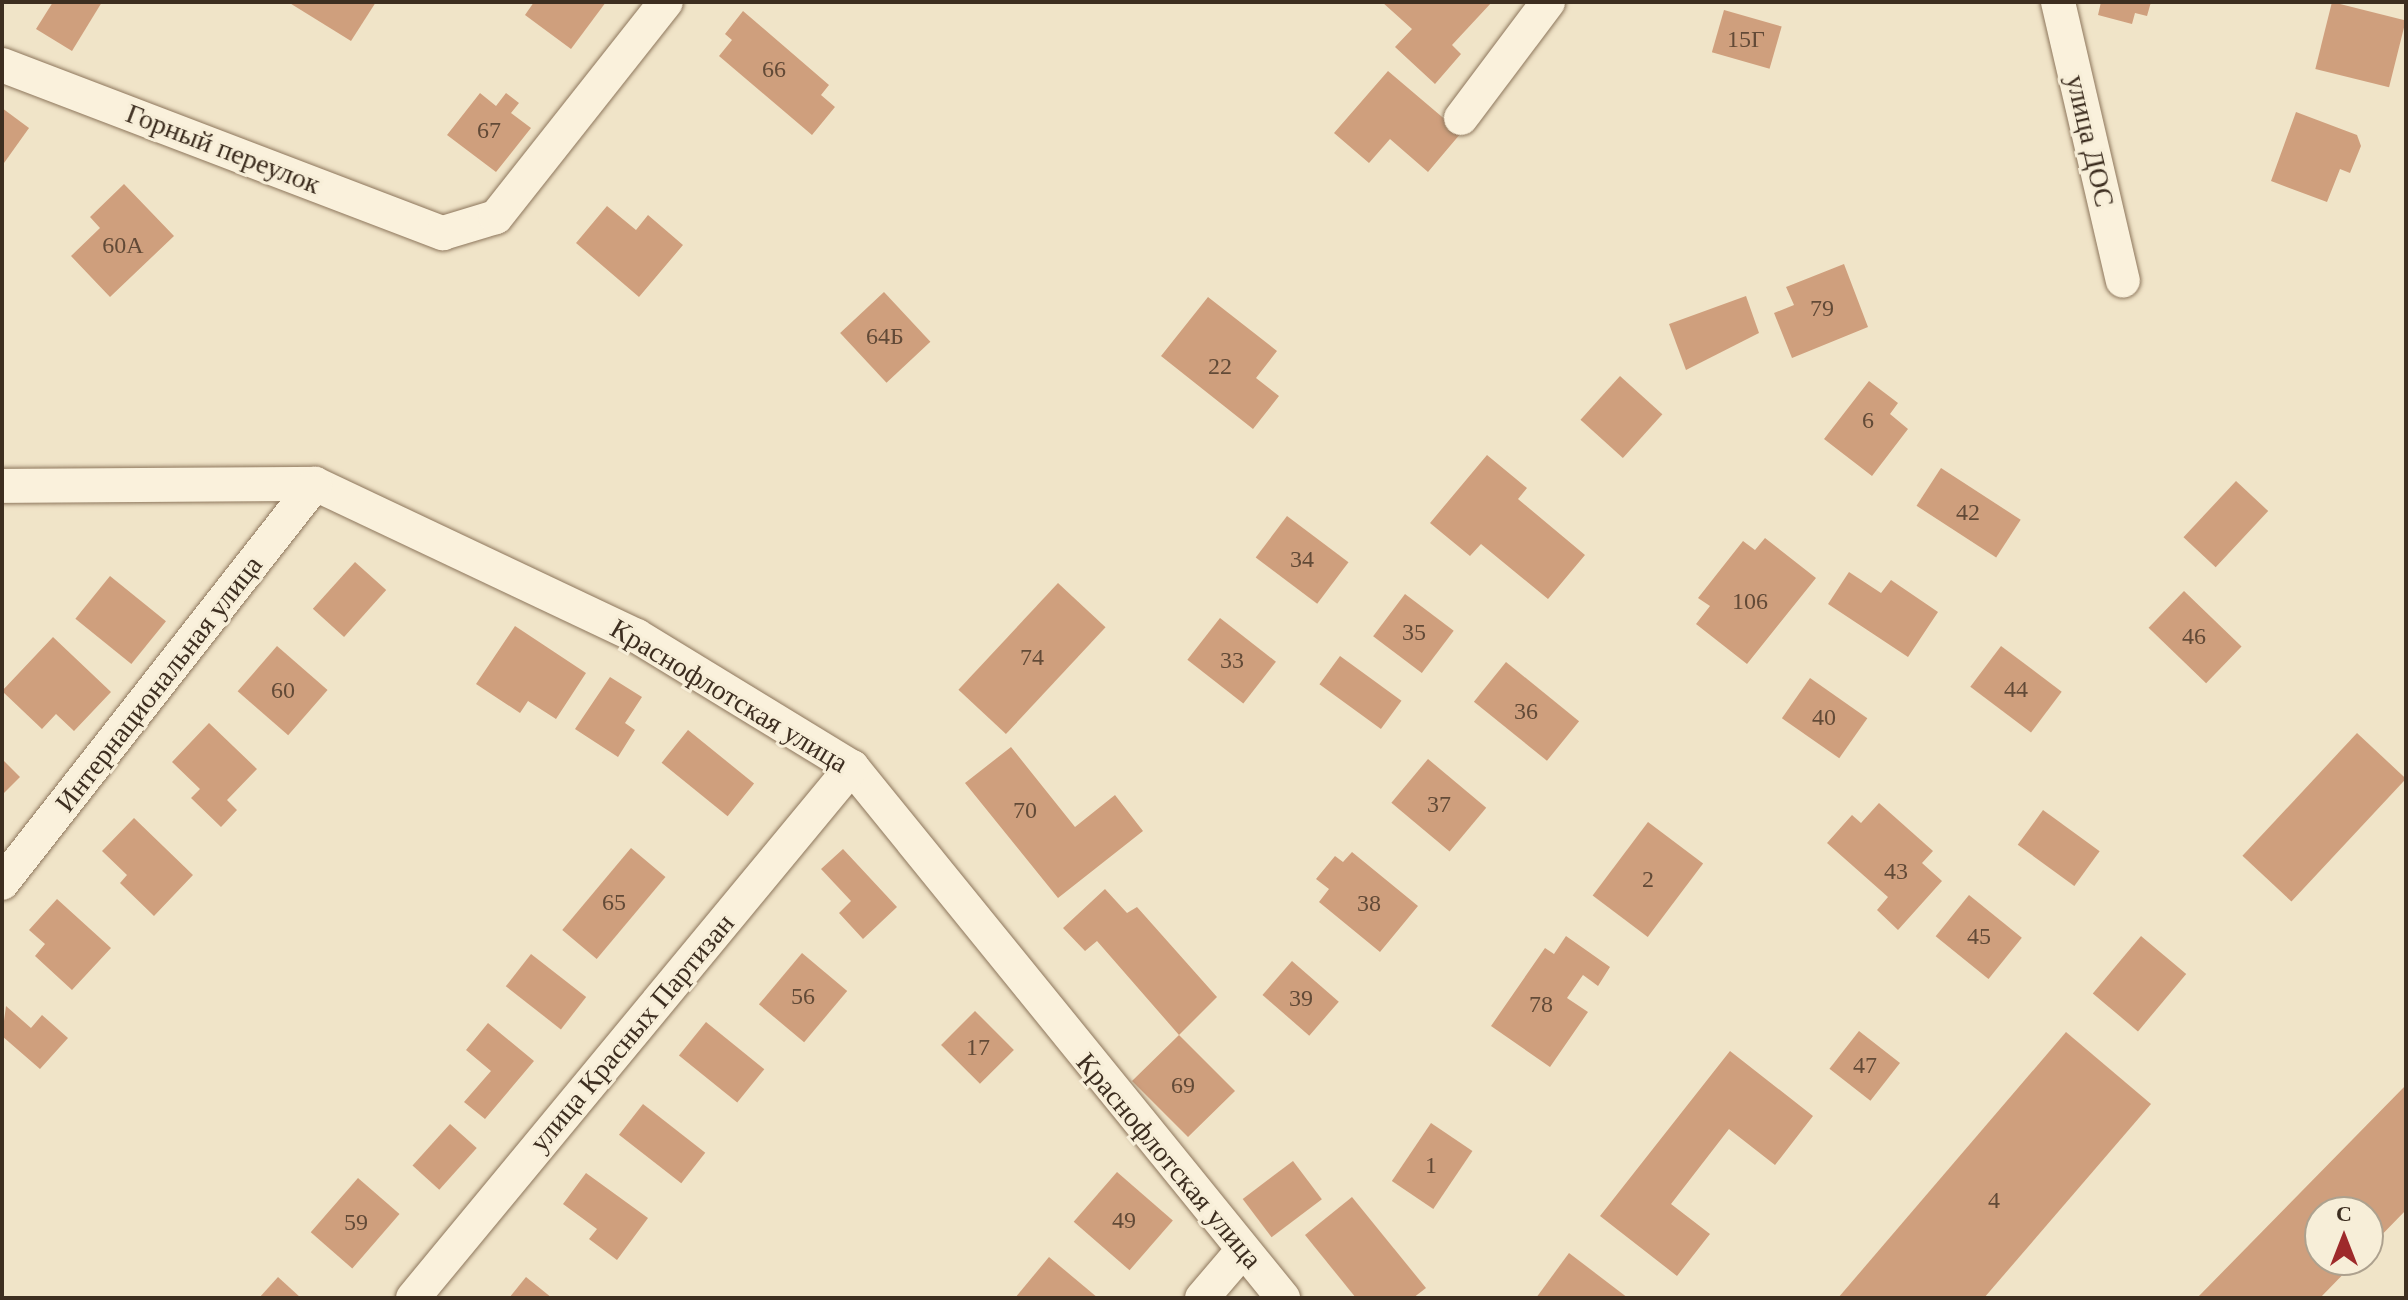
<!DOCTYPE html>
<html>
<head>
<meta charset="utf-8">
<style>
	body { margin:0 }
	#map { position:relative; width:2408px; height:1300px; overflow:hidden; background:#f0e4c8; font-family:"Times New Roman",serif }
	div>[style] { position:absolute }
	.building>* { inset:0; background:#cf9f7d; transform-origin:0 0 }
	.roads { filter:drop-shadow(0 0 2px #8d765c) drop-shadow(0 0 2px #8d765c) }
	.street>* { height:34px; margin:-17px; padding:0 17px; transform-origin:17px; border-radius:17px; background:#faf1dc }
	span { translate:-50% -50%; white-space:nowrap; text-align:center; line-height:1.15; -webkit-text-stroke:6px #f7eed8; paint-order:stroke }
	.number-label { font-size:24px; color:#624a37 }
	.number-label span { -webkit-text-stroke-width:0 }
	.street-label { font-size:28px; color:#3d2e20 }
	.frame { position:absolute; inset:0; border:4px solid #3d2e20; pointer-events:none }
	.north { position:absolute; left:2304px; top:1196px; width:80px; height:80px; box-sizing:border-box; background:#f7eed8; border:2px solid #ada18e; border-radius:50%; rotate:0deg; font-size:22px; font-weight:700; line-height:32px; text-align:center; color:#3d2e20 }
	.north::after { content:''; display:block; margin:auto; width:28px; height:36px; background:#9e2a2b; clip-path:polygon(50% 0,100% 100%,50% 72%,0 100%) }
</style>
</head>
<body>
<div id="map">
	<div class="building">
		<i style="clip-path:polygon(53px 2px,102px 2px,72px 51px,36px 29px)"></i>
		<i style="clip-path:polygon(288px 2px,376px 2px,351px 41px)"></i>
		<i style="clip-path:polygon(534px 2px,606px 2px,571px 49px,525px 15px)"></i>
		<i style="clip-path:polygon(1382px 2px,1492px 2px,1452px 45px,1461px 54px,1435px 84px,1395px 47px,1412px 29px)"></i>
		<i style="clip-path:polygon(2101px 2px,2151px 2px,2147px 16px,2135px 13px,2132px 24px,2098px 15px)"></i>
		<i style="left:2332px;top:2px;width:76px;height:69px;rotate:14deg"></i>
		<i style="left:1724px;top:10px;width:60px;height:44px;rotate:16deg"></i>
		<i style="clip-path:polygon(743px 11px,829px 85px,821px 95px,835px 107px,812px 135px,719px 56px,732px 40px,725px 34px)"></i>
		<i style="clip-path:polygon(1388px 71px,1461px 133px,1428px 172px,1390px 139px,1369px 163px,1334px 133px)"></i>
		<i style="clip-path:polygon(480px 93px,496px 106px,506px 93px,519px 103px,511px 113px,531px 128px,496px 172px,447px 135px)"></i>
		<i style="clip-path:polygon(2px 108px,29px 128px,4px 163px,2px 162px)"></i>
		<i style="clip-path:polygon(2296px 112px,2357px 135px,2361px 146px,2350px 173px,2340px 169px,2327px 202px,2271px 181px)"></i>
		<i style="clip-path:polygon(124px 184px,174px 236px,110px 297px,71px 256px,100px 228px,90px 217px)"></i>
		<i style="clip-path:polygon(607px 206px,636px 230px,648px 215px,683px 245px,639px 297px,576px 243px)"></i>
		<i style="clip-path:polygon(1844px 264px,1868px 327px,1792px 358px,1774px 313px,1794px 305px,1786px 287px)"></i>
		<i style="left:884px;top:292px;width:68px;height:60px;rotate:47deg"></i>
		<i style="clip-path:polygon(1746px 296px,1759px 333px,1686px 370px,1669px 324px)"></i>
		<i style="clip-path:polygon(1208px 297px,1277px 351px,1256px 378px,1279px 396px,1253px 429px,1161px 356px)"></i>
		<i style="left:1620px;top:376px;width:57px;height:59px;rotate:42deg"></i>
		<i style="clip-path:polygon(1869px 381px,1898px 403px,1890px 414px,1908px 429px,1872px 476px,1824px 439px)"></i>
		<i style="clip-path:polygon(1487px 455px,1527px 488px,1518px 499px,1585px 555px,1548px 599px,1481px 544px,1470px 556px,1430px 523px)"></i>
		<i style="left:1941px;top:468px;width:95px;height:45px;rotate:33deg"></i>
		<i style="left:2236px;top:481px;width:44px;height:77px;rotate:43deg"></i>
		<i style="left:1287px;top:516px;width:77px;height:52px;rotate:37deg"></i>
		<i style="clip-path:polygon(1765px 538px,1816px 578px,1747px 664px,1696px 624px,1710px 606px,1698px 598px,1743px 541px,1755px 550px)"></i>
		<i style="left:355px;top:562px;width:42px;height:63px;rotate:42deg"></i>
		<i style="clip-path:polygon(1849px 572px,1881px 593px,1891px 580px,1938px 612px,1908px 657px,1828px 604px)"></i>
		<i style="left:110px;top:576px;width:72px;height:55px;rotate:39deg"></i>
		<i style="left:1058px;top:583px;width:65px;height:146px;rotate:43deg"></i>
		<i style="left:2184px;top:591px;width:80px;height:51px;rotate:44deg"></i>
		<i style="left:1405px;top:594px;width:61px;height:53px;rotate:37deg"></i>
		<i style="left:1220px;top:618px;width:71px;height:53px;rotate:38deg"></i>
		<i style="clip-path:polygon(515px 626px,586px 673px,556px 719px,528px 701px,520px 713px,476px 684px)"></i>
		<i style="clip-path:polygon(53px 637px,111px 692px,74px 731px,56px 714px,42px 729px,2px 691px)"></i>
		<i style="left:277px;top:646px;width:67px;height:60px;rotate:41deg"></i>
		<i style="left:2001px;top:646px;width:76px;height:51px;rotate:37deg"></i>
		<i style="left:1340px;top:656px;width:76px;height:35px;rotate:36deg"></i>
		<i style="left:1506px;top:662px;width:94px;height:51px;rotate:39deg"></i>
		<i style="clip-path:polygon(610px 677px,642px 697px,625px 723px,635px 730px,618px 757px,575px 729px)"></i>
		<i style="left:1810px;top:678px;width:70px;height:49px;rotate:35deg"></i>
		<i style="clip-path:polygon(209px 723px,257px 769px,227px 800px,237px 810px,221px 827px,191px 798px,200px 789px,172px 762px)"></i>
		<i style="left:688px;top:730px;width:85px;height:42px;rotate:39deg"></i>
		<i style="left:2357px;top:733px;width:67px;height:168px;rotate:43deg"></i>
		<i style="clip-path:polygon(1011px 747px,1075px 827px,1115px 795px,1143px 831px,1058px 898px,965px 783px)"></i>
		<i style="clip-path:polygon(2px 759px,20px 777px,2px 795px)"></i>
		<i style="left:1428px;top:759px;width:76px;height:57px;rotate:40deg"></i>
		<i style="clip-path:polygon(1879px 803px,1933px 851px,1922px 863px,1942px 881px,1898px 930px,1877px 910px,1888px 897px,1827px 843px,1852px 815px,1861px 823px)"></i>
		<i style="left:2043px;top:810px;width:70px;height:43px;rotate:36deg"></i>
		<i style="clip-path:polygon(134px 818px,193px 875px,154px 916px,120px 883px,127px 875px,102px 851px)"></i>
		<i style="left:1648px;top:822px;width:69px;height:92px;rotate:37deg"></i>
		<i style="left:631px;top:848px;width:45px;height:107px;rotate:40deg"></i>
		<i style="clip-path:polygon(843px 849px,897px 907px,863px 939px,839px 913px,851px 901px,821px 869px)"></i>
		<i style="clip-path:polygon(1352px 852px,1418px 906px,1380px 952px,1319px 902px,1329px 889px,1316px 879px,1335px 856px,1343px 862px)"></i>
		<i style="clip-path:polygon(1105px 889px,1127px 913px,1137px 907px,1217px 997px,1179px 1035px,1235px 1091px,1188px 1137px,1132px 1081px,1179px 1035px,1097px 941px,1085px 951px,1063px 928px)"></i>
		<i style="left:1969px;top:895px;width:68px;height:53px;rotate:39deg"></i>
		<i style="clip-path:polygon(57px 899px,111px 948px,72px 990px,35px 956px,45px 944px,29px 930px)"></i>
		<i style="clip-path:polygon(1566px 936px,1610px 967px,1598px 986px,1583px 975px,1567px 998px,1588px 1012px,1550px 1067px,1491px 1026px,1545px 948px,1554px 954px)"></i>
		<i style="left:2141px;top:936px;width:59px;height:75px;rotate:40deg"></i>
		<i style="left:802px;top:953px;width:59px;height:67px;rotate:40deg"></i>
		<i style="left:531px;top:954px;width:70px;height:41px;rotate:38deg"></i>
		<i style="left:1292px;top:961px;width:62px;height:45px;rotate:41deg"></i>
		<i style="clip-path:polygon(6px 1006px,31px 1028px,42px 1015px,68px 1038px,40px 1069px,2px 1036px)"></i>
		<i style="left:975px;top:1011px;width:55px;height:48px;rotate:45deg"></i>
		<i style="left:706px;top:1022px;width:75px;height:43px;rotate:39deg"></i>
		<i style="clip-path:polygon(488px 1023px,534px 1061px,485px 1119px,464px 1102px,491px 1071px,466px 1050px)"></i>
		<i style="left:1859px;top:1031px;width:52px;height:48px;rotate:38deg"></i>
		<i style="clip-path:polygon(2066px 1032px,2151px 1104px,1984px 1298px,1838px 1298px)"></i>
		<i style="clip-path:polygon(1730px 1051px,1813px 1116px,1775px 1165px,1729px 1129px,1671px 1204px,1710px 1234px,1677px 1276px,1600px 1216px)"></i>
		<i style="clip-path:polygon(2406px 1085px,2406px 1210px,2368px 1249px,2368px 1212px,2320px 1212px,2320px 1260px,2357px 1260px,2320px 1298px,2197px 1298px)"></i>
		<i style="left:643px;top:1104px;width:79px;height:39px;rotate:38deg"></i>
		<i style="left:1431px;top:1123px;width:50px;height:70px;rotate:34deg"></i>
		<i style="left:450px;top:1124px;width:36px;height:56px;rotate:42deg"></i>
		<i style="left:1293px;top:1161px;width:48px;height:63px;rotate:53deg"></i>
		<i style="left:1117px;top:1172px;width:74px;height:66px;rotate:41deg"></i>
		<i style="clip-path:polygon(586px 1173px,648px 1218px,617px 1260px,589px 1239px,597px 1229px,563px 1204px)"></i>
		<i style="left:358px;top:1178px;width:55px;height:72px;rotate:41deg"></i>
		<i style="clip-path:polygon(1352px 1197px,1426px 1288px,1413px 1298px,1356px 1298px,1305px 1235px)"></i>
		<i style="clip-path:polygon(1569px 1253px,1628px 1298px,1536px 1298px)"></i>
		<i style="clip-path:polygon(1049px 1257px,1098px 1298px,1015px 1298px)"></i>
		<i style="clip-path:polygon(278px 1277px,301px 1298px,259px 1298px)"></i>
		<i style="clip-path:polygon(526px 1277px,552px 1298px,509px 1298px)"></i>
	</div>
	<div class="roads">
		<div class="street">
			<i style="left:2058px;top:2px;width:286px;rotate:76.9deg"></i>
			<i style="left:2px;top:65px;width:472px;rotate:20.9deg"></i>
			<i style="left:443px;top:233px;width:55px;rotate:-16.8deg"></i>
			<i style="left:496px;top:217px;width:274px;rotate:-51.7deg"></i>
			<i style="left:1461px;top:118px;width:145px;rotate:-53.1deg"></i>
			<i style="left:2px;top:486px;width:313px;rotate:-0.4deg"></i>
			<i style="left:315px;top:484px;width:356px;rotate:25.3deg"></i>
			<i style="left:637px;top:636px;width:252px;rotate:31.4deg"></i>
			<i style="left:852px;top:767px;width:684px;rotate:50.93deg"></i>
			<i style="left:2px;top:883px;width:507px;rotate:-51.89deg"></i>
			<i style="left:413px;top:1298px;width:689px;rotate:-50.42deg"></i>
			<i style="left:1202px;top:1298px;width:63px;rotate:-49.5deg"></i>
		</div>
	</div>
	<div class="number-label">
		<span style="left:1746px;top:40px">15Г</span>
		<span style="left:774px;top:70px">66</span>
		<span style="left:489px;top:131px">67</span>
		<span style="left:123px;top:246px">60А</span>
		<span style="left:1822px;top:309px">79</span>
		<span style="left:885px;top:337px">64Б</span>
		<span style="left:1220px;top:367px">22</span>
		<span style="left:1868px;top:421px">6</span>
		<span style="left:1968px;top:513px">42</span>
		<span style="left:1302px;top:560px">34</span>
		<span style="left:1750px;top:602px">106</span>
		<span style="left:1414px;top:633px">35</span>
		<span style="left:2194px;top:637px">46</span>
		<span style="left:1032px;top:658px">74</span>
		<span style="left:1232px;top:661px">33</span>
		<span style="left:2016px;top:690px">44</span>
		<span style="left:283px;top:691px">60</span>
		<span style="left:1526px;top:712px">36</span>
		<span style="left:1824px;top:718px">40</span>
		<span style="left:1439px;top:805px">37</span>
		<span style="left:1025px;top:811px">70</span>
		<span style="left:1896px;top:872px">43</span>
		<span style="left:1648px;top:880px">2</span>
		<span style="left:614px;top:903px">65</span>
		<span style="left:1369px;top:904px">38</span>
		<span style="left:1979px;top:937px">45</span>
		<span style="left:803px;top:997px">56</span>
		<span style="left:1301px;top:999px">39</span>
		<span style="left:1541px;top:1005px">78</span>
		<span style="left:978px;top:1048px">17</span>
		<span style="left:1865px;top:1066px">47</span>
		<span style="left:1183px;top:1086px">69</span>
		<span style="left:1431px;top:1166px">1</span>
		<span style="left:1994px;top:1201px">4</span>
		<span style="left:1124px;top:1221px">49</span>
		<span style="left:356px;top:1223px">59</span>
	</div>
	<div class="street-label">
		<span style="left:2090px;top:141px;rotate:77deg">улица ДОС</span>
		<span style="left:223px;top:149px;rotate:21deg">Горный переулок</span>
		<span style="left:159px;top:684px;rotate:-52deg">Интернациональная улица</span>
		<span style="left:729px;top:696px;rotate:31deg">Краснофлотская улица</span>
		<span style="left:632px;top:1033px;rotate:-50deg">улица Красных Партизан</span>
		<span style="left:1169px;top:1161px;rotate:50deg">Краснофлотская улица</span>
	</div>
	<div class="frame"></div>
	<div class="north">С</div>
</div>
</body>
</html>
